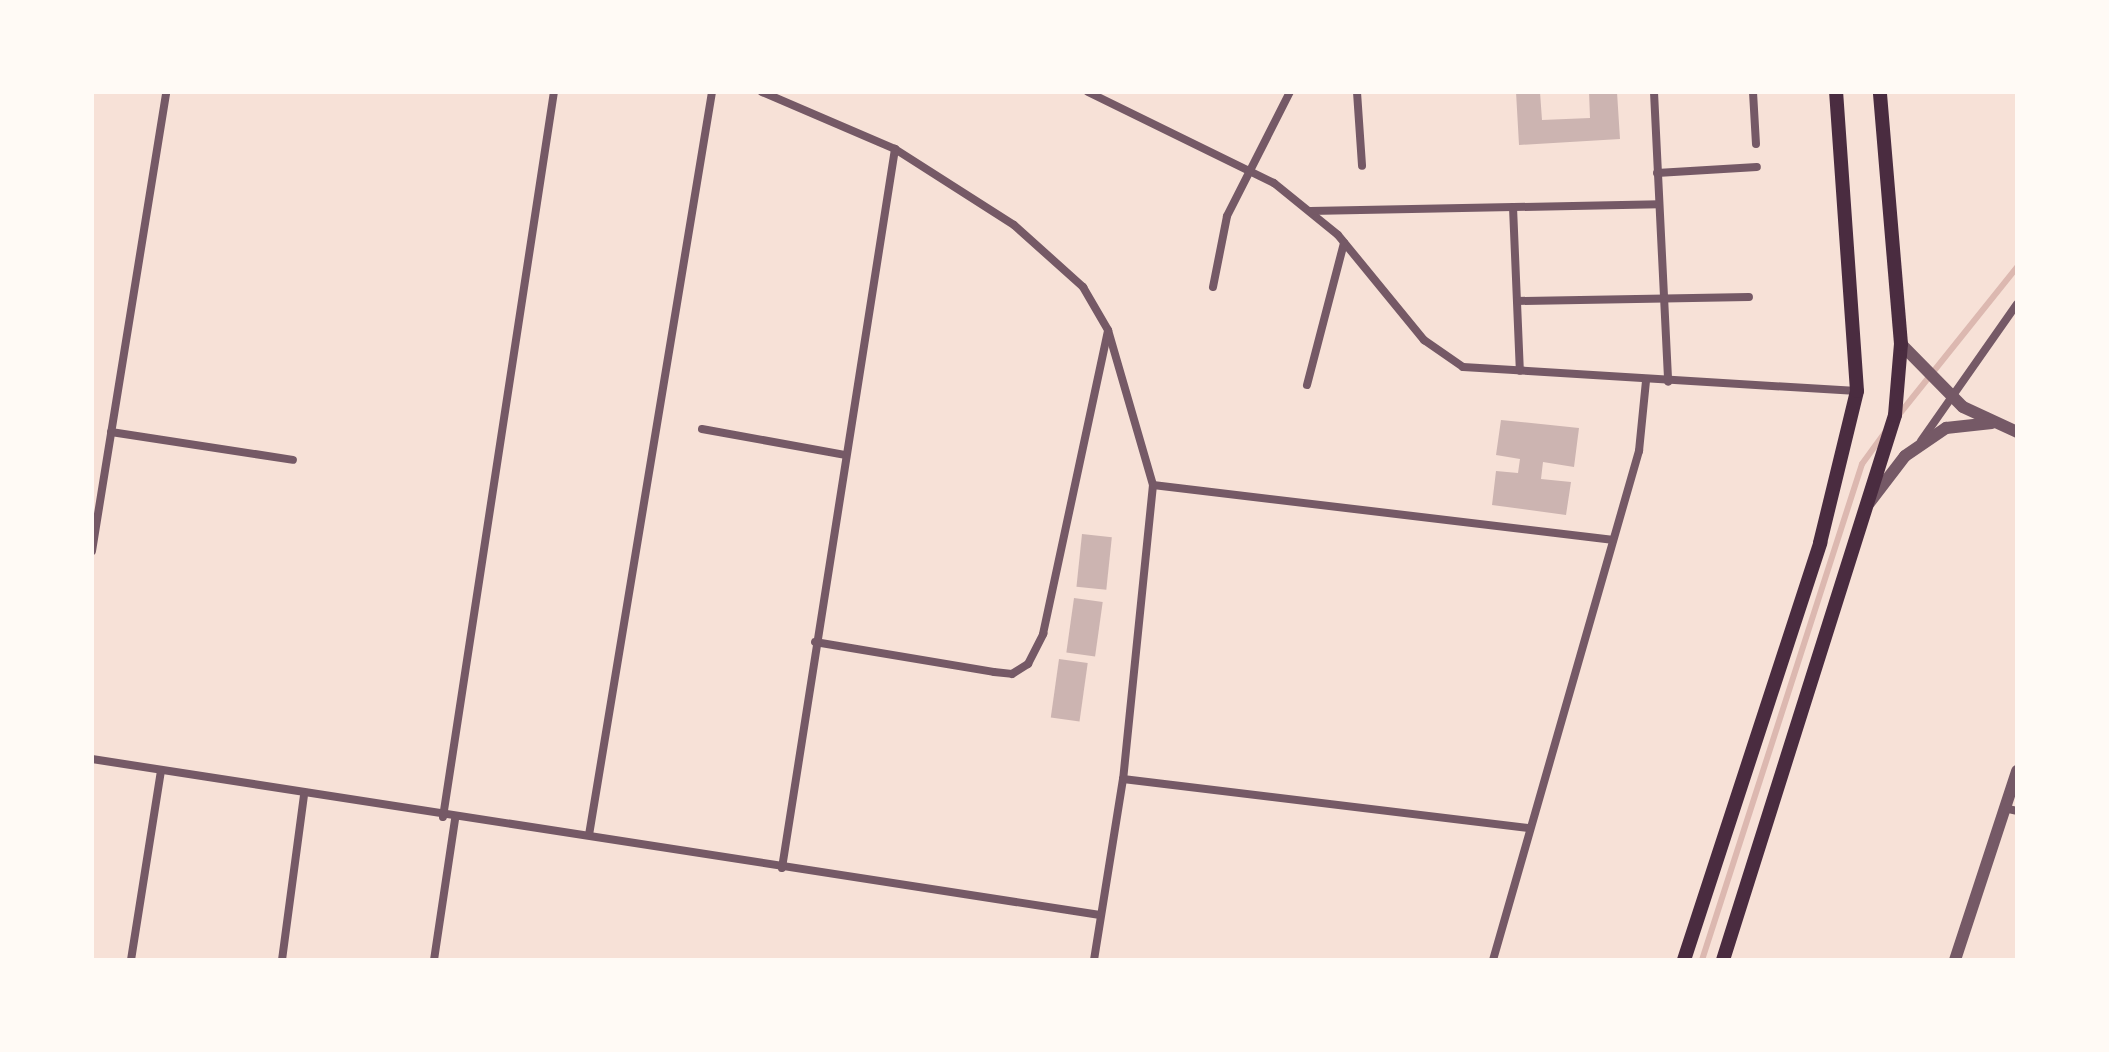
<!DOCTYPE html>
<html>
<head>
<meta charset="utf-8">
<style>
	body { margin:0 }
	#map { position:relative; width:2109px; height:1052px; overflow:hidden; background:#f7e1d7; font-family:Rubik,sans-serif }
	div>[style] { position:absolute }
	.stream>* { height:6px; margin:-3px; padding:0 3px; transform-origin:3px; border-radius:3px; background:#dcb8b0 }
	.building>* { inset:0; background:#ccb4b1; transform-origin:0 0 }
	.minor>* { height:8px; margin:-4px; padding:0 4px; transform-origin:4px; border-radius:4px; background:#755966 }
	.tertiary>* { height:12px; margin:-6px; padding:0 6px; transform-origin:6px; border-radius:6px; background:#755966 }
	.secondary>* { height:14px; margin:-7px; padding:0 7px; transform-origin:7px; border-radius:7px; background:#4a2c40 }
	span { translate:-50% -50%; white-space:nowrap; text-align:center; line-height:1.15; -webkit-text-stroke:8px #fffaf5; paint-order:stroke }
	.frame { position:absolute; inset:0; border:94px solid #fffaf5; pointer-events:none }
</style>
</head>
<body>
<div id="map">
	<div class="stream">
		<i style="left:1897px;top:417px;width:192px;rotate:-51.3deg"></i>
		<i style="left:1702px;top:960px;width:521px;rotate:-72.12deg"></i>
		<i style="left:1862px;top:464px;width:39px;rotate:-54deg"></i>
	</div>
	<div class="building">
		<i style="clip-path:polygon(1516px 92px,1540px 92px,1542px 120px,1590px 118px,1589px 92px,1617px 92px,1620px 139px,1519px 145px)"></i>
		<i style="clip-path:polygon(1501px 420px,1579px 428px,1574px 467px,1543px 462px,1541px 479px,1571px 482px,1566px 515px,1492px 505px,1496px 471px,1518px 473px,1520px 459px,1496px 455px)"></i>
		<i style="left:1082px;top:534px;width:30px;height:53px;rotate:6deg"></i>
		<i style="left:1074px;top:598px;width:29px;height:55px;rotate:8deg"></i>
		<i style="left:1059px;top:659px;width:29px;height:59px;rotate:8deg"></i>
	</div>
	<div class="minor">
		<i style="left:762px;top:92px;width:145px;rotate:23.2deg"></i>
		<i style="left:895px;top:149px;width:141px;rotate:32.6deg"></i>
		<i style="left:1014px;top:225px;width:93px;rotate:41.9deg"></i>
		<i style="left:1083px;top:287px;width:50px;rotate:59.8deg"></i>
		<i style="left:1108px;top:330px;width:161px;rotate:73.8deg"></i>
		<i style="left:1153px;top:485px;width:296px;rotate:95.8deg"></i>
		<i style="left:1123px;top:779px;width:183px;rotate:99.1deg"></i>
		<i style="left:1088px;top:92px;width:207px;rotate:26.1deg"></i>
		<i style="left:1274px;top:183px;width:82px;rotate:39.1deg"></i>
		<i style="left:1338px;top:235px;width:136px;rotate:50.7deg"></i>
		<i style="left:1424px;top:340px;width:47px;rotate:34.7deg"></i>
		<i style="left:1463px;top:367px;width:395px;rotate:3.5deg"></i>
		<i style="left:1357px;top:92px;width:74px;rotate:86.1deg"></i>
		<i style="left:1654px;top:92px;width:290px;rotate:87.2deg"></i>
		<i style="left:1753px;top:92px;width:52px;rotate:86.7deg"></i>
		<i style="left:1657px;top:173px;width:100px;rotate:-3.4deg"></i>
		<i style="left:1513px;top:207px;width:164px;rotate:87.6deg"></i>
		<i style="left:1310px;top:211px;width:349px;rotate:-1.1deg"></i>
		<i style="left:1213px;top:287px;width:72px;rotate:-78.8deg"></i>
		<i style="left:1227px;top:216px;width:139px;rotate:-63.1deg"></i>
		<i style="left:1517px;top:301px;width:232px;rotate:-1deg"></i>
		<i style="left:1307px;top:385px;width:147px;rotate:-75.4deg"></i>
		<i style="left:702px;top:429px;width:145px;rotate:10.3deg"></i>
		<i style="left:111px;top:432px;width:184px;rotate:8.7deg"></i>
		<i style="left:1921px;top:441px;width:167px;rotate:-55deg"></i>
		<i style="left:1153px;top:485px;width:462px;rotate:6.8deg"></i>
		<i style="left:92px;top:551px;width:465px;rotate:-80.8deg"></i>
		<i style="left:815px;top:642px;width:181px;rotate:9.5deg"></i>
		<i style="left:994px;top:672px;width:18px;rotate:6deg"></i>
		<i style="left:1012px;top:674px;width:19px;rotate:-32deg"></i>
		<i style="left:1028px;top:664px;width:34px;rotate:-63deg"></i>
		<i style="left:1043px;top:634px;width:310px;rotate:-77.9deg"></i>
		<i style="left:92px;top:759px;width:1020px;rotate:8.8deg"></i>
		<i style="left:1123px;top:779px;width:410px;rotate:6.9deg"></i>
		<i style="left:2004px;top:808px;width:13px;rotate:13deg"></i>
		<i style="left:443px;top:817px;width:733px;rotate:-81.3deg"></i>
		<i style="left:589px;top:835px;width:753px;rotate:-80.6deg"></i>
		<i style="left:782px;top:868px;width:728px;rotate:-81.07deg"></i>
		<i style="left:131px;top:960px;width:191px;rotate:-81deg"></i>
		<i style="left:282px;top:960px;width:165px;rotate:-82.4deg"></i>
		<i style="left:434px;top:960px;width:143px;rotate:-81.5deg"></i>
		<i style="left:1493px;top:960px;width:530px;rotate:-74deg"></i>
		<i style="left:1639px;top:451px;width:70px;rotate:-84.3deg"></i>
	</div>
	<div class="tertiary">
		<i style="left:1901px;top:344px;width:88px;rotate:45.5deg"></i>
		<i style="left:1963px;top:407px;width:60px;rotate:24.8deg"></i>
		<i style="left:1869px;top:503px;width:59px;rotate:-52.5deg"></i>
		<i style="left:1905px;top:456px;width:50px;rotate:-34.3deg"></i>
		<i style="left:1946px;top:428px;width:46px;rotate:-6.2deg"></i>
		<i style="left:1955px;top:960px;width:199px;rotate:-71.8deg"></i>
	</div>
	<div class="secondary">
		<i style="left:1684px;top:960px;width:439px;rotate:-71.9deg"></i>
		<i style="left:1820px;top:543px;width:156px;rotate:-76.3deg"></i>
		<i style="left:1857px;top:391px;width:300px;rotate:-94deg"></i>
		<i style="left:1723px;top:960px;width:571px;rotate:-72.48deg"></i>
		<i style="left:1895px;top:415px;width:71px;rotate:-85.2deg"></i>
		<i style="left:1901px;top:344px;width:253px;rotate:-94.8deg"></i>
	</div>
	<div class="frame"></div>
</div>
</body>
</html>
